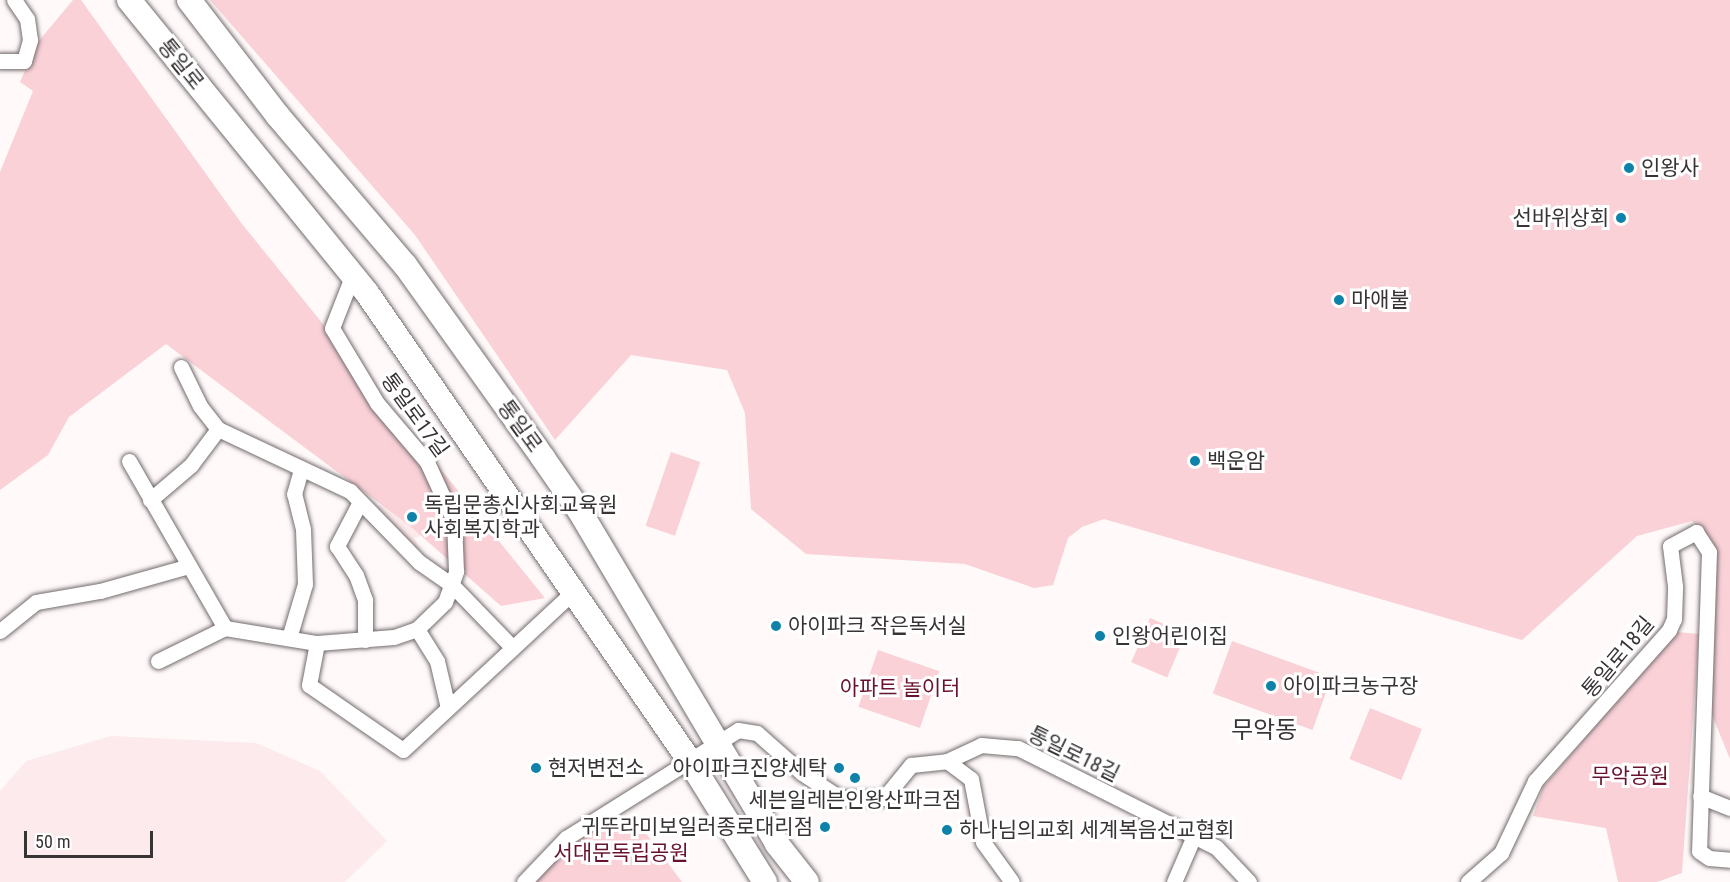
<!DOCTYPE html>
<html>
<head>
<meta charset="utf-8">
<style>
	body { margin:0 }
	#map { position:relative; width:1730px; height:882px; overflow:hidden; background:#fff9fa; font-family:"Roboto Condensed","Noto Sans KR",sans-serif }
	div>[style] { position:absolute }
	.built>* { inset:0; background:#fceaed }
	.green>* { inset:0; background:#f9d1d7; transform-origin:0 0 }
	.roads { filter:drop-shadow(0 0 2px #746c6d) drop-shadow(0 0 2px #746c6d) }
	.street>* { height:15px; margin:-7.5px; padding:0 7.5px; transform-origin:7.5px; border-radius:7.5px; background:#fff }
	.primary>* { height:24px; margin:-12px; padding:0 12px; transform-origin:12px; border-radius:12px; background:#fff }
	.dots>* { width:16px; height:16px; translate:-50% -50%; box-sizing:border-box; border:3px solid #fff; border-radius:50% }
	span { translate:-50% -50%; white-space:nowrap; text-align:center; line-height:1.15; -webkit-text-stroke:6px #fff; paint-order:stroke }
	.street-label { font-size:21px; color:#383435 }
	.poi-label { font-size:21px; color:#383435 }
	.left { translate:0 -50%; text-align:left }
	.right { translate:-100% -50%; text-align:right }
	.park-label { font-size:21px; color:#68122d }
	.quarter-label { font-size:24px; color:#3b3435 }
	.scale { position:absolute; left:24px; top:831px; width:129px; height:27px; box-sizing:border-box; border:3px solid #383435; border-top:0; padding-left:8px; font-size:18px; line-height:21px; white-space:nowrap; color:#383435; -webkit-text-stroke:4px #fff; paint-order:stroke }
</style>
</head>
<body>
<div id="map">
	<div class="built">
		<i style="clip-path:polygon(420px 484px,447px 528px,414px 538px,420px 548px,407px 557px,378px 507px)"></i>
		<i style="clip-path:polygon(111px 736px,256px 743px,320px 771px,387px 841px,345px 882px,0 882px,0 791px,26px 761px)"></i>
	</div>
	<div class="green">
		<i style="clip-path:polygon(73px 0,81px 0,242px 224px,545px 598px,501px 606px,410px 526px,166px 344px,69px 417px,48px 455px,0 490px,0 172px,33px 91px,20px 82px,37px 43px)"></i>
		<i style="clip-path:polygon(210px 0,1730px 0,1730px 759px,1705px 698px,1704px 533px,1692px 521px,1637px 536px,1522px 640px,1104px 519px,1082px 527px,1068px 538px,1053px 585px,1034px 588px,965px 564px,806px 554px,751px 509px,745px 413px,727px 370px,631px 355px,555px 440px,415px 235px)"></i>
		<i style="left:671px;top:452px;width:31px;height:78px;rotate:19deg"></i>
		<i style="left:1150px;top:618px;width:39px;height:48px;rotate:23deg"></i>
		<i style="clip-path:polygon(1677px 632px,1699px 634px,1682px 873px,1657px 882px,1618px 882px,1606px 828px,1533px 816px,1543px 787px)"></i>
		<i style="left:1232px;top:641px;width:106px;height:56px;rotate:20deg"></i>
		<i style="left:878px;top:650px;width:65px;height:60px;rotate:19deg"></i>
		<i style="left:1370px;top:708px;width:56px;height:55px;rotate:22deg"></i>
		<i style="clip-path:polygon(622px 824px,642px 828px,682px 882px,533px 882px,543px 868px,592px 830px)"></i>
	</div>
	<div class="roads">
		<div class="street">
			<i style="left:0;top:61px;width:24px"></i>
			<i style="left:24px;top:61px;width:22px;rotate:-74deg"></i>
			<i style="left:30px;top:40px;width:21px;rotate:-98deg"></i>
			<i style="left:27px;top:19px;width:23px;rotate:-124deg"></i>
			<i style="left:181px;top:367px;width:43px;rotate:64deg"></i>
			<i style="left:200px;top:406px;width:29px;rotate:52deg"></i>
			<i style="left:218px;top:429px;width:146px;rotate:25.2deg"></i>
			<i style="left:350px;top:491px;width:99px;rotate:45.8deg"></i>
			<i style="left:419px;top:562px;width:39px;rotate:35deg"></i>
			<i style="left:451px;top:584px;width:88px;rotate:45.9deg"></i>
			<i style="left:129px;top:461px;width:193px;rotate:60.1deg"></i>
			<i style="left:150px;top:500px;width:54px;rotate:-40.5deg"></i>
			<i style="left:191px;top:465px;width:45px;rotate:-53.1deg"></i>
			<i style="left:360px;top:502px;width:50px;rotate:117.6deg"></i>
			<i style="left:337px;top:546px;width:35px;rotate:57deg"></i>
			<i style="left:356px;top:575px;width:27px;rotate:70deg"></i>
			<i style="left:365px;top:600px;width:40px;rotate:90deg"></i>
			<i style="left:417px;top:629px;width:38px;rotate:58deg"></i>
			<i style="left:437px;top:661px;width:48px;rotate:76.8deg"></i>
			<i style="left:0;top:631px;width:46px;rotate:-38.9deg"></i>
			<i style="left:36px;top:602px;width:65px;rotate:-9.8deg"></i>
			<i style="left:100px;top:591px;width:92px;rotate:-15.7deg"></i>
			<i style="left:289px;top:638px;width:56px;rotate:-73.5deg"></i>
			<i style="left:305px;top:584px;width:55px;rotate:-92.1deg"></i>
			<i style="left:303px;top:529px;width:36px;rotate:-104deg"></i>
			<i style="left:294px;top:494px;width:26px;rotate:-74deg"></i>
			<i style="left:317px;top:643px;width:43px;rotate:100.8deg"></i>
			<i style="left:309px;top:685px;width:114px;rotate:34.7deg"></i>
			<i style="left:403px;top:750px;width:232px;rotate:-42.9deg"></i>
			<i style="left:158px;top:661px;width:75px;rotate:-26.2deg"></i>
			<i style="left:225px;top:628px;width:93px;rotate:9.3deg"></i>
			<i style="left:317px;top:643px;width:77px;rotate:-4.5deg"></i>
			<i style="left:394px;top:637px;width:24px;rotate:-19deg"></i>
			<i style="left:417px;top:629px;width:39px;rotate:-44deg"></i>
			<i style="left:445px;top:602px;width:33px;rotate:-70deg"></i>
			<i style="left:456px;top:571px;width:50px;rotate:-92.3deg"></i>
			<i style="left:454px;top:521px;width:65px;rotate:-114.6deg"></i>
			<i style="left:427px;top:462px;width:77px;rotate:-130.3deg"></i>
			<i style="left:377px;top:403px;width:87px;rotate:-121deg"></i>
			<i style="left:332px;top:328px;width:58px;rotate:-68.7deg"></i>
			<i style="left:947px;top:761px;width:30px;rotate:37deg"></i>
			<i style="left:971px;top:779px;width:64px;rotate:79.2deg"></i>
			<i style="left:983px;top:842px;width:49px;rotate:54.1deg"></i>
			<i style="left:1700px;top:796px;width:32px;rotate:22deg"></i>
			<i style="left:524px;top:882px;width:61px;rotate:-46.3deg"></i>
			<i style="left:566px;top:838px;width:203px;rotate:-32.1deg"></i>
			<i style="left:738px;top:730px;width:19px;rotate:9deg"></i>
			<i style="left:757px;top:733px;width:60px;rotate:41.6deg"></i>
			<i style="left:802px;top:773px;width:45px;rotate:33.3deg"></i>
			<i style="left:840px;top:798px;width:44px"></i>
			<i style="left:884px;top:798px;width:43px;rotate:-50.7deg"></i>
			<i style="left:911px;top:765px;width:36px;rotate:-6deg"></i>
			<i style="left:947px;top:761px;width:38px;rotate:-25deg"></i>
			<i style="left:981px;top:745px;width:37px;rotate:5deg"></i>
			<i style="left:1018px;top:748px;width:221px;rotate:26.6deg"></i>
			<i style="left:1216px;top:847px;width:48px;rotate:46.7deg"></i>
			<i style="left:1174px;top:882px;width:48px;rotate:-66.6deg"></i>
			<i style="left:1468px;top:882px;width:44px;rotate:-41.3deg"></i>
			<i style="left:1501px;top:853px;width:80px;rotate:-64.7deg"></i>
			<i style="left:1535px;top:781px;width:202px;rotate:-48.4deg"></i>
			<i style="left:1669px;top:630px;width:12px;rotate:-66deg"></i>
			<i style="left:1674px;top:619px;width:33px;rotate:-88deg"></i>
			<i style="left:1675px;top:586px;width:40px;rotate:-97.1deg"></i>
			<i style="left:1670px;top:546px;width:30px;rotate:-28deg"></i>
			<i style="left:1696px;top:532px;width:24px;rotate:57deg"></i>
			<i style="left:1709px;top:552px;width:299px;rotate:91.9deg"></i>
			<i style="left:1699px;top:851px;width:12px;rotate:35deg"></i>
			<i style="left:1709px;top:858px;width:21px;rotate:5deg"></i>
		</div>
		<div class="primary">
			<i style="left:129px;top:0;width:377px;rotate:50.9deg"></i>
			<i style="left:367px;top:293px;width:567px;rotate:55.41deg"></i>
			<i style="left:689px;top:760px;width:144px;rotate:58.1deg"></i>
			<i style="left:189px;top:0;width:146px;rotate:52.5deg"></i>
			<i style="left:278px;top:116px;width:196px;rotate:49.6deg"></i>
			<i style="left:405px;top:265px;width:237px;rotate:54.4deg"></i>
			<i style="left:543px;top:458px;width:63px;rotate:55.3deg"></i>
			<i style="left:579px;top:510px;width:388px;rotate:59.3deg"></i>
			<i style="left:777px;top:844px;width:48px;rotate:51.7deg"></i>
		</div>
	</div>
	<div class="dots">
		<i style="left:1629px;top:168px;background:#0e82a8"></i>
		<i style="left:1621px;top:218px;background:#0e82a8"></i>
		<i style="left:1339px;top:300px;background:#0e82a8"></i>
		<i style="left:1195px;top:461px;background:#0e82a8"></i>
		<i style="left:412px;top:517px;background:#0e82a8"></i>
		<i style="left:776px;top:626px;background:#0e82a8"></i>
		<i style="left:1100px;top:636px;background:#0e82a8"></i>
		<i style="left:1271px;top:686px;background:#0e82a8"></i>
		<i style="left:536px;top:768px;background:#0e82a8"></i>
		<i style="left:839px;top:768px;background:#0e82a8"></i>
		<i style="left:855px;top:778px;background:#0e82a8"></i>
		<i style="left:825px;top:827px;background:#0e82a8"></i>
		<i style="left:947px;top:830px;background:#0e82a8"></i>
	</div>
	<div class="street-label">
		<span style="left:181px;top:64px;rotate:51deg">통일로</span>
		<span style="left:415px;top:415px;rotate:54deg">통일로17길</span>
		<span style="left:520px;top:426px;rotate:54deg">통일로</span>
		<span style="left:1618px;top:657px;rotate:-50deg">통일로18길</span>
		<span style="left:1074px;top:754px;rotate:26deg">통일로18길</span>
	</div>
	<div class="poi-label">
		<span class="left" style="left:1641px;top:168px">인왕사</span>
		<span class="right" style="left:1609px;top:218px">선바위상회</span>
		<span class="left" style="left:1351px;top:300px">마애불</span>
		<span class="left" style="left:1207px;top:461px">백운암</span>
		<span class="left" style="left:424px;top:517px">독립문총신사회교육원<br>사회복지학과</span>
		<span class="left" style="left:788px;top:626px">아이파크 작은독서실</span>
		<span class="left" style="left:1112px;top:636px">인왕어린이집</span>
		<span class="left" style="left:1283px;top:686px">아이파크농구장</span>
		<span class="left" style="left:548px;top:768px">현저변전소</span>
		<span class="right" style="left:827px;top:768px">아이파크진양세탁</span>
		<span style="left:855px;top:800px">세븐일레븐인왕산파크점</span>
		<span class="right" style="left:813px;top:827px">귀뚜라미보일러종로대리점</span>
		<span class="left" style="left:959px;top:830px">하나님의교회 세계복음선교협회</span>
	</div>
	<div class="park-label">
		<span style="left:900px;top:688px">아파트 놀이터</span>
		<span style="left:1630px;top:776px">무악공원</span>
		<span style="left:621px;top:853px">서대문독립공원</span>
	</div>
	<div class="quarter-label">
		<span style="left:1264px;top:731px">무악동</span>
	</div>
	<div class="scale">50 m</div>
</div>
</body>
</html>
